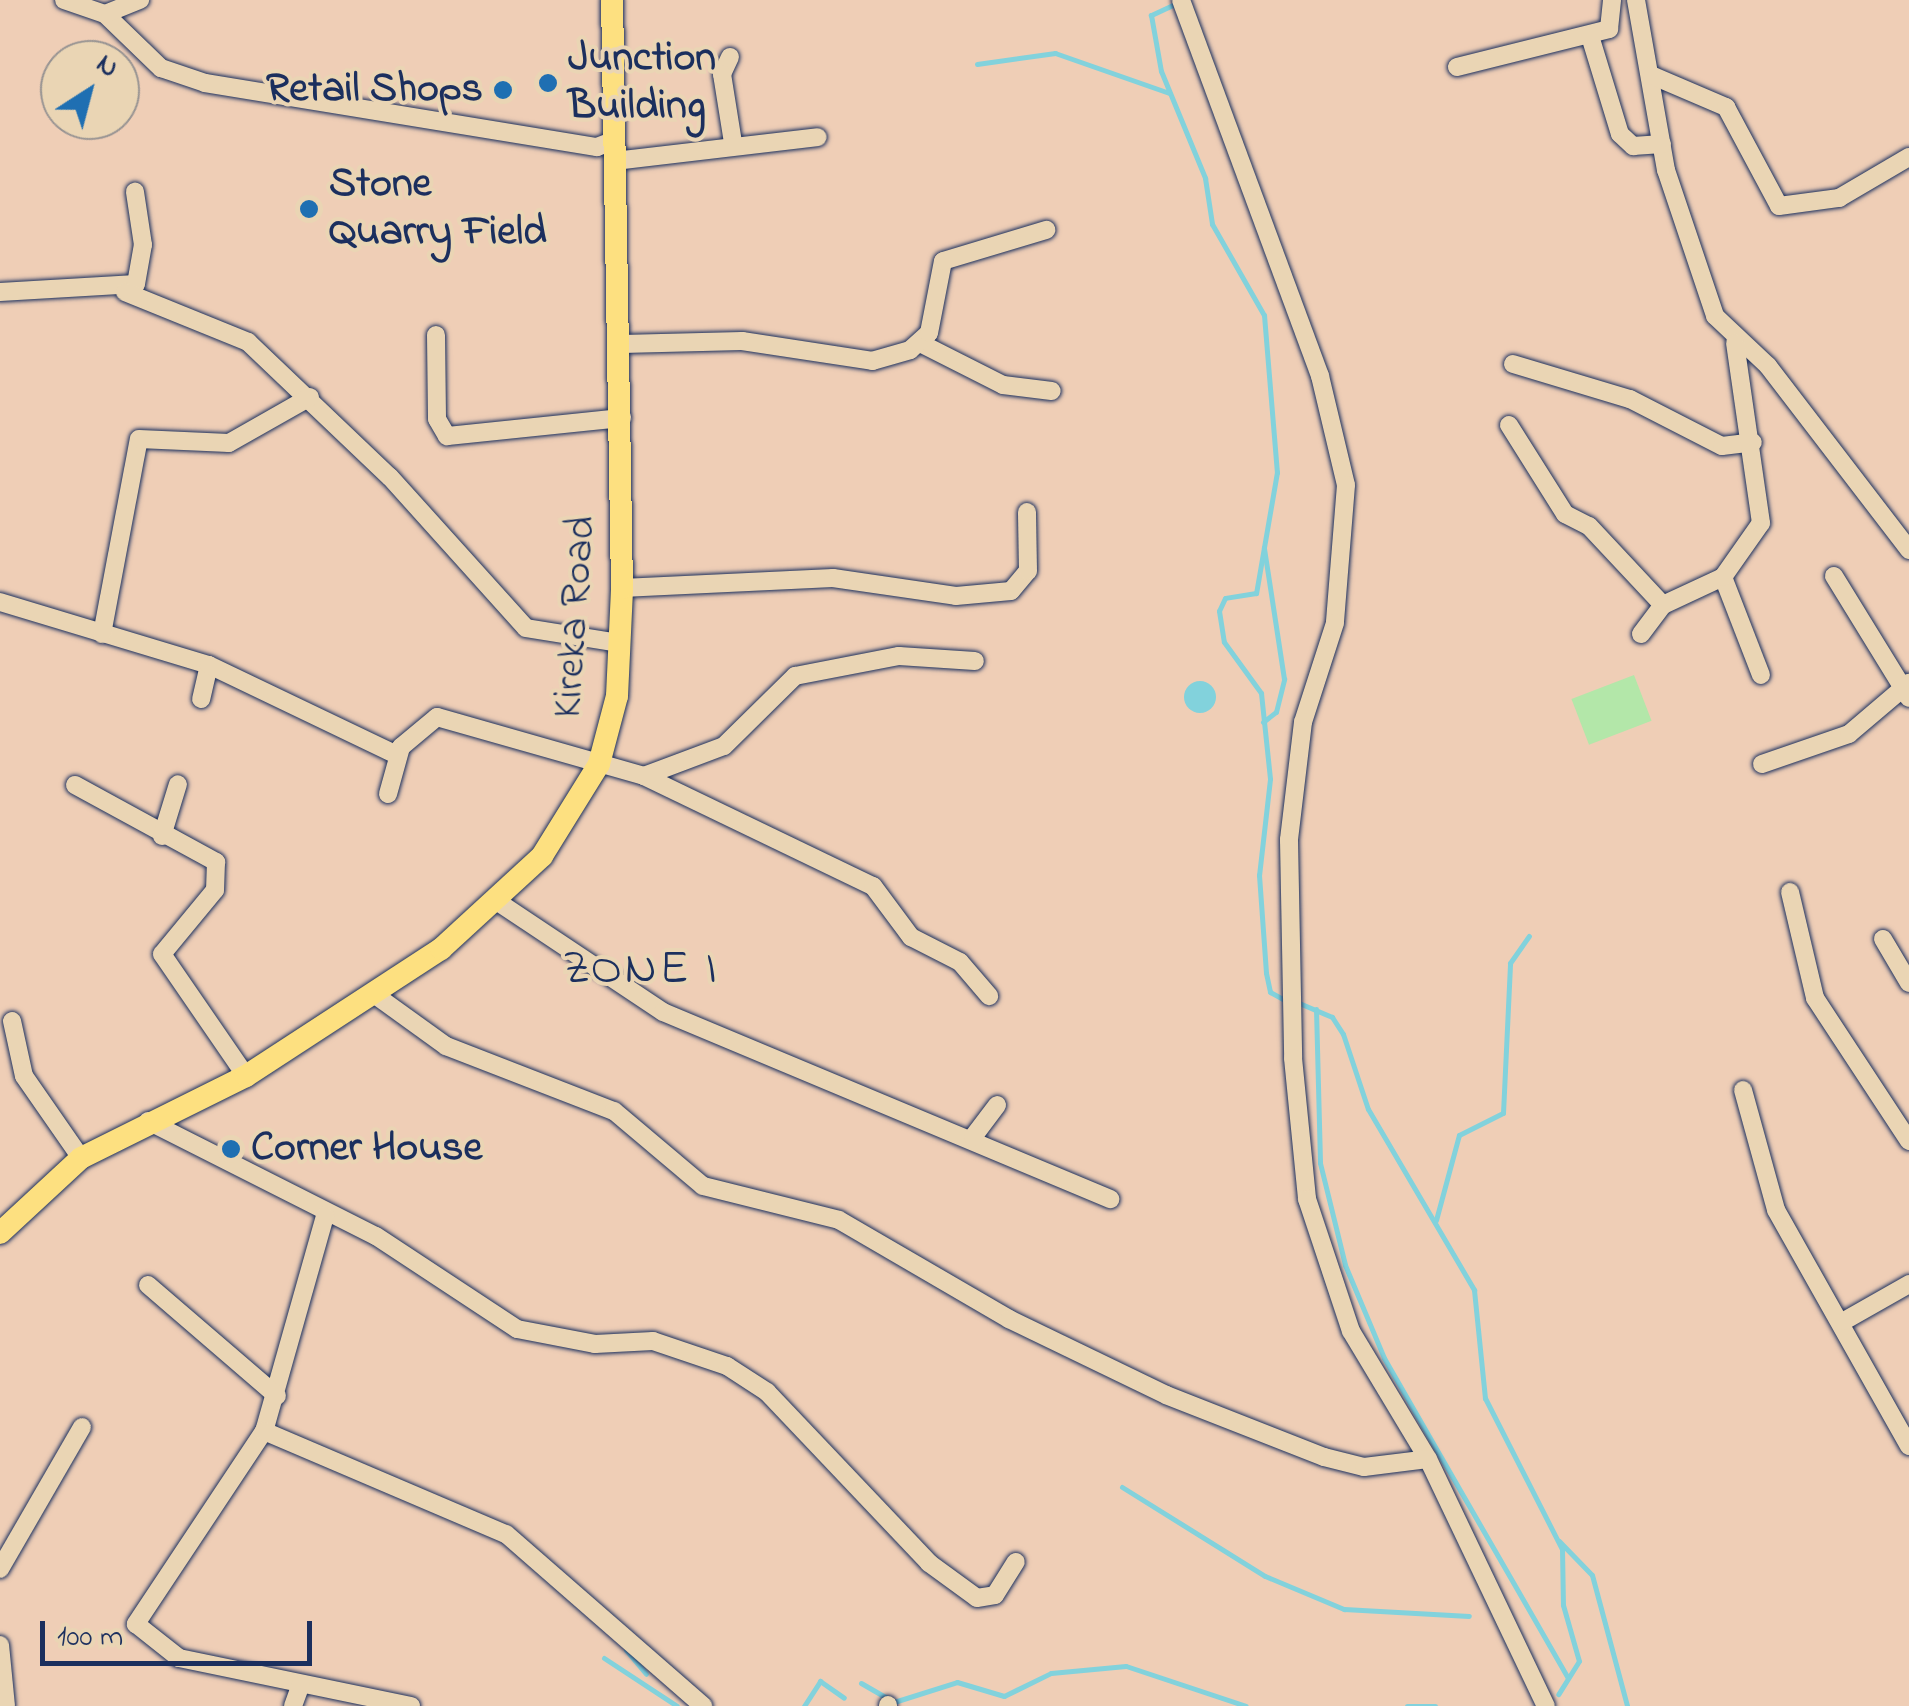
<!DOCTYPE html>
<html>
<head>
<meta charset="utf-8">
<style>
	body { margin:0 }
	#map { position:relative; width:1909px; height:1706px; overflow:hidden; background:#efceb6; font-family:"Indie Flower",sans-serif }
	div>[style] { position:absolute }
	.green>* { inset:0; background:#b3e7a9; transform-origin:0 0 }
	.water>* { inset:0; background:#82d2dc }
	.round { border-radius:50% }
	.stream>* { height:5px; margin:-2.5px; padding:0 2.5px; transform-origin:2.5px; border-radius:2.5px; background:#82d2dc }
	.roads { filter:drop-shadow(0 0 2px #1b2f5e) drop-shadow(0 0 2px #1b2f5e) }
	.minor>* { height:18px; margin:-9px; padding:0 9px; transform-origin:9px; border-radius:9px; background:#ead5b4 }
	.major>* { height:22px; margin:-11px; padding:0 11px; transform-origin:11px; border-radius:11px; background:#fde080 }
	.dots>* { width:28px; height:28px; translate:-50% -50%; box-sizing:border-box; border:5px solid #ead5b4; border-radius:50% }
	span { translate:-50% -50%; white-space:nowrap; text-align:center; line-height:1.15; -webkit-text-stroke:8px #ead5b4; paint-order:stroke }
	.poi-label { font-size:42px; color:#1b2f5e; font-weight:700 }
	.left { translate:0 -50%; text-align:left }
	.right { translate:-100% -50%; text-align:right }
	.street-label { font-size:42px; color:#1b2f5e }
	.quarter-label { font-size:48px; color:#1b2f5e; letter-spacing:2.5px }
	.north { position:absolute; left:40px; top:40px; width:100px; height:100px; box-sizing:border-box; background:#ead5b4; border:2px solid #979392; border-radius:50%; rotate:36deg; font-size:28px; font-weight:700; line-height:40px; text-align:center; color:#1b2f5e }
	.north::after { content:''; display:block; margin:auto; width:35px; height:45px; background:#1f6fb2; clip-path:polygon(50% 0,100% 100%,50% 72%,0 100%) }
	.scale { position:absolute; left:40px; top:1621px; width:272px; height:45px; box-sizing:border-box; border:5px solid #1b2f5e; border-top:0; padding-left:12px; font-size:30px; line-height:35px; white-space:nowrap; color:#1b2f5e; -webkit-text-stroke:8px #ead5b4; paint-order:stroke }
</style>
</head>
<body>
<div id="map">
	<div class="green">
		<i style="left:1634px;top:675px;width:49px;height:67px;rotate:69deg"></i>
	</div>
	<div class="water">
		<i class="round" style="left:1184px;top:681px;width:32px;height:32px"></i>
	</div>
	<div class="stream">
		<i style="left:1177px;top:3px;width:29px;rotate:155deg"></i>
		<i style="left:1151px;top:15px;width:57px;rotate:79.9deg"></i>
		<i style="left:1161px;top:71px;width:116px;rotate:67.6deg"></i>
		<i style="left:1205px;top:178px;width:47px;rotate:81.3deg"></i>
		<i style="left:1212px;top:224px;width:105px;rotate:60.3deg"></i>
		<i style="left:1264px;top:315px;width:158px;rotate:85.3deg"></i>
		<i style="left:1277px;top:472px;width:123px;rotate:99.8deg"></i>
		<i style="left:1256px;top:593px;width:31px;rotate:171deg"></i>
		<i style="left:1225px;top:598px;width:14px;rotate:115deg"></i>
		<i style="left:1219px;top:611px;width:31px;rotate:81deg"></i>
		<i style="left:1224px;top:642px;width:63px;rotate:54deg"></i>
		<i style="left:1261px;top:693px;width:86px;rotate:84deg"></i>
		<i style="left:1270px;top:779px;width:97px;rotate:96.5deg"></i>
		<i style="left:1259px;top:875px;width:98px;rotate:85.9deg"></i>
		<i style="left:1266px;top:973px;width:19px;rotate:78deg"></i>
		<i style="left:1270px;top:992px;width:21px;rotate:29deg"></i>
		<i style="left:977px;top:64px;width:79px;rotate:-8deg"></i>
		<i style="left:1055px;top:53px;width:121px;rotate:19.3deg"></i>
		<i style="left:1263px;top:722px;width:16px;rotate:-38deg"></i>
		<i style="left:1276px;top:712px;width:34px;rotate:-76deg"></i>
		<i style="left:1284px;top:679px;width:133px;rotate:-98.7deg"></i>
		<i style="left:1299px;top:1003px;width:36px;rotate:23deg"></i>
		<i style="left:1332px;top:1017px;width:20px;rotate:57deg"></i>
		<i style="left:1343px;top:1034px;width:79px;rotate:71.6deg"></i>
		<i style="left:1368px;top:1109px;width:210px;rotate:59.6deg"></i>
		<i style="left:1474px;top:1290px;width:109px;rotate:84.2deg"></i>
		<i style="left:1485px;top:1398px;width:169px;rotate:63deg"></i>
		<i style="left:1562px;top:1549px;width:56px;rotate:89deg"></i>
		<i style="left:1563px;top:1605px;width:58px;rotate:74.1deg"></i>
		<i style="left:1579px;top:1661px;width:39px;rotate:122deg"></i>
		<i style="left:1316px;top:1009px;width:154px;rotate:88.5deg"></i>
		<i style="left:1320px;top:1163px;width:105px;rotate:76.2deg"></i>
		<i style="left:1345px;top:1265px;width:101px;rotate:67.2deg"></i>
		<i style="left:1384px;top:1358px;width:369px;rotate:60.1deg"></i>
		<i style="left:1436px;top:1220px;width:88px;rotate:-74.9deg"></i>
		<i style="left:1459px;top:1135px;width:49px;rotate:-26.6deg"></i>
		<i style="left:1503px;top:1113px;width:150px;rotate:-87.3deg"></i>
		<i style="left:1510px;top:963px;width:33px;rotate:-55deg"></i>
		<i style="left:1122px;top:1487px;width:168px;rotate:31.9deg"></i>
		<i style="left:1265px;top:1576px;width:86px;rotate:22.7deg"></i>
		<i style="left:1344px;top:1609px;width:125px;rotate:3.2deg"></i>
		<i style="left:1559px;top:1541px;width:47px;rotate:45.9deg"></i>
		<i style="left:1592px;top:1575px;width:136px;rotate:75deg"></i>
		<i style="left:626px;top:1650px;width:31px;rotate:50deg"></i>
		<i style="left:604px;top:1658px;width:87px;rotate:33.3deg"></i>
		<i style="left:861px;top:1683px;width:38px;rotate:30deg"></i>
		<i style="left:894px;top:1702px;width:66px;rotate:-17.6deg"></i>
		<i style="left:957px;top:1682px;width:49px;rotate:16.6deg"></i>
		<i style="left:1004px;top:1696px;width:52px;rotate:-26.1deg"></i>
		<i style="left:1051px;top:1673px;width:75px;rotate:-5.3deg"></i>
		<i style="left:1126px;top:1666px;width:126px;rotate:18.4deg"></i>
		<i style="left:804px;top:1706px;width:30px;rotate:-57deg"></i>
		<i style="left:820px;top:1681px;width:29px;rotate:35deg"></i>
		<i style="left:1407px;top:1706px;width:28px"></i>
	</div>
	<div class="roads">
		<div class="minor">
			<i style="left:64px;top:0;width:43px;rotate:18.9deg"></i>
			<i style="left:105px;top:14px;width:78px;rotate:44deg"></i>
			<i style="left:161px;top:68px;width:46px;rotate:18.8deg"></i>
			<i style="left:205px;top:83px;width:397px;rotate:9.3deg"></i>
			<i style="left:597px;top:147px;width:19px;rotate:-21deg"></i>
			<i style="left:1181px;top:0;width:401px;rotate:69.7deg"></i>
			<i style="left:1320px;top:376px;width:112px;rotate:76.6deg"></i>
			<i style="left:1346px;top:485px;width:138px;rotate:94.6deg"></i>
			<i style="left:1335px;top:623px;width:104px;rotate:107.9deg"></i>
			<i style="left:1303px;top:722px;width:119px;rotate:96.8deg"></i>
			<i style="left:1289px;top:840px;width:218px;rotate:88.9deg"></i>
			<i style="left:1293px;top:1058px;width:142px;rotate:84.3deg"></i>
			<i style="left:1307px;top:1199px;width:139px;rotate:71.6deg"></i>
			<i style="left:1351px;top:1331px;width:149px;rotate:59deg"></i>
			<i style="left:1428px;top:1459px;width:274px;rotate:64.5deg"></i>
			<i style="left:1636px;top:0;width:173px;rotate:80deg"></i>
			<i style="left:1666px;top:170px;width:154px;rotate:71.4deg"></i>
			<i style="left:1715px;top:316px;width:73px;rotate:43.3deg"></i>
			<i style="left:1768px;top:366px;width:232px;rotate:52.5deg"></i>
			<i style="left:105px;top:14px;width:38px;rotate:-22deg"></i>
			<i style="left:1590px;top:36px;width:102px;rotate:73deg"></i>
			<i style="left:1620px;top:134px;width:18px;rotate:43deg"></i>
			<i style="left:1633px;top:146px;width:29px;rotate:-4deg"></i>
			<i style="left:730px;top:57px;width:19px;rotate:115deg"></i>
			<i style="left:722px;top:74px;width:70px;rotate:80.9deg"></i>
			<i style="left:1457px;top:67px;width:157px;rotate:-14deg"></i>
			<i style="left:1609px;top:29px;width:29px;rotate:-84deg"></i>
			<i style="left:1651px;top:75px;width:82px;rotate:23.1deg"></i>
			<i style="left:1726px;top:107px;width:112px;rotate:61.8deg"></i>
			<i style="left:1779px;top:206px;width:61px;rotate:-7.6deg"></i>
			<i style="left:1839px;top:198px;width:81px;rotate:-30.4deg"></i>
			<i style="left:615px;top:161px;width:204px;rotate:-6.7deg"></i>
			<i style="left:0;top:292px;width:136px;rotate:-3.4deg"></i>
			<i style="left:136px;top:284px;width:40px;rotate:-80deg"></i>
			<i style="left:143px;top:245px;width:54px;rotate:-98.6deg"></i>
			<i style="left:125px;top:292px;width:133px;rotate:22.1deg"></i>
			<i style="left:248px;top:342px;width:196px;rotate:43.6deg"></i>
			<i style="left:390px;top:477px;width:203px;rotate:48deg"></i>
			<i style="left:526px;top:628px;width:94px;rotate:9.2deg"></i>
			<i style="left:436px;top:335px;width:84px;rotate:89.3deg"></i>
			<i style="left:437px;top:419px;width:20px;rotate:60deg"></i>
			<i style="left:447px;top:436px;width:176px;rotate:-5.9deg"></i>
			<i style="left:920px;top:343px;width:93px;rotate:26.8deg"></i>
			<i style="left:1003px;top:385px;width:49px;rotate:7deg"></i>
			<i style="left:622px;top:344px;width:120px;rotate:-1.4deg"></i>
			<i style="left:742px;top:341px;width:132px;rotate:8.7deg"></i>
			<i style="left:872px;top:361px;width:40px;rotate:-16deg"></i>
			<i style="left:910px;top:350px;width:25px;rotate:-42deg"></i>
			<i style="left:929px;top:333px;width:73px;rotate:-79deg"></i>
			<i style="left:943px;top:261px;width:108px;rotate:-16.8deg"></i>
			<i style="left:1513px;top:364px;width:122px;rotate:16.7deg"></i>
			<i style="left:1630px;top:399px;width:103px;rotate:27.1deg"></i>
			<i style="left:1722px;top:446px;width:31px;rotate:-7deg"></i>
			<i style="left:1509px;top:425px;width:105px;rotate:57.8deg"></i>
			<i style="left:1565px;top:514px;width:27px;rotate:27deg"></i>
			<i style="left:1589px;top:526px;width:108px;rotate:46.9deg"></i>
			<i style="left:1834px;top:576px;width:143px;rotate:58.4deg"></i>
			<i style="left:1723px;top:577px;width:105px;rotate:68.8deg"></i>
			<i style="left:622px;top:588px;width:211px;rotate:-2.7deg"></i>
			<i style="left:833px;top:578px;width:124px;rotate:8.3deg"></i>
			<i style="left:956px;top:596px;width:55px;rotate:-5.2deg"></i>
			<i style="left:1011px;top:591px;width:26px;rotate:-50deg"></i>
			<i style="left:1028px;top:571px;width:59px;rotate:-91deg"></i>
			<i style="left:0;top:602px;width:218px;rotate:16.8deg"></i>
			<i style="left:209px;top:665px;width:35px;rotate:103deg"></i>
			<i style="left:102px;top:634px;width:198px;rotate:-79.3deg"></i>
			<i style="left:139px;top:439px;width:90px;rotate:2.5deg"></i>
			<i style="left:229px;top:443px;width:93px;rotate:-29.6deg"></i>
			<i style="left:1641px;top:634px;width:36px;rotate:-53deg"></i>
			<i style="left:1663px;top:605px;width:66px;rotate:-25deg"></i>
			<i style="left:1723px;top:577px;width:66px;rotate:-54.9deg"></i>
			<i style="left:1761px;top:523px;width:182px;rotate:-98.2deg"></i>
			<i style="left:209px;top:665px;width:208px;rotate:25.6deg"></i>
			<i style="left:1762px;top:764px;width:92px;rotate:-19deg"></i>
			<i style="left:1849px;top:734px;width:79px;rotate:-40.4deg"></i>
			<i style="left:644px;top:776px;width:254px;rotate:25.7deg"></i>
			<i style="left:873px;top:886px;width:64px;rotate:53.3deg"></i>
			<i style="left:911px;top:937px;width:55px;rotate:27deg"></i>
			<i style="left:960px;top:962px;width:45px;rotate:49.5deg"></i>
			<i style="left:75px;top:785px;width:161px;rotate:28.6deg"></i>
			<i style="left:216px;top:862px;width:28px;rotate:92deg"></i>
			<i style="left:215px;top:890px;width:83px;rotate:129.6deg"></i>
			<i style="left:162px;top:954px;width:148px;rotate:55.5deg"></i>
			<i style="left:388px;top:794px;width:49px;rotate:-74.5deg"></i>
			<i style="left:401px;top:747px;width:47px;rotate:-39.8deg"></i>
			<i style="left:437px;top:717px;width:215px;rotate:15.9deg"></i>
			<i style="left:644px;top:776px;width:85px;rotate:-20.6deg"></i>
			<i style="left:724px;top:746px;width:100px;rotate:-44.6deg"></i>
			<i style="left:795px;top:676px;width:106px;rotate:-10.9deg"></i>
			<i style="left:899px;top:656px;width:76px;rotate:3.8deg"></i>
			<i style="left:162px;top:836px;width:54px;rotate:-72.9deg"></i>
			<i style="left:1790px;top:892px;width:109px;rotate:76.7deg"></i>
			<i style="left:1815px;top:998px;width:171px;rotate:56.7deg"></i>
			<i style="left:498px;top:902px;width:198px;rotate:33.7deg"></i>
			<i style="left:663px;top:1012px;width:485px;rotate:22.7deg"></i>
			<i style="left:1883px;top:939px;width:51px;rotate:59.4deg"></i>
			<i style="left:378px;top:997px;width:84px;rotate:35.8deg"></i>
			<i style="left:446px;top:1046px;width:180px;rotate:21.2deg"></i>
			<i style="left:614px;top:1111px;width:116px;rotate:40.1deg"></i>
			<i style="left:703px;top:1186px;width:140px;rotate:14deg"></i>
			<i style="left:839px;top:1220px;width:197px;rotate:30.2deg"></i>
			<i style="left:1009px;top:1319px;width:174px;rotate:25.8deg"></i>
			<i style="left:1166px;top:1395px;width:170px;rotate:21.4deg"></i>
			<i style="left:1324px;top:1457px;width:41px;rotate:14deg"></i>
			<i style="left:1364px;top:1467px;width:64px;rotate:-7.1deg"></i>
			<i style="left:12px;top:1021px;width:56px;rotate:77.7deg"></i>
			<i style="left:24px;top:1076px;width:100px;rotate:55.2deg"></i>
			<i style="left:1743px;top:1090px;width:124px;rotate:74.6deg"></i>
			<i style="left:1776px;top:1210px;width:271px;rotate:60.6deg"></i>
			<i style="left:148px;top:1121px;width:255px;rotate:26.8deg"></i>
			<i style="left:376px;top:1236px;width:169px;rotate:33.4deg"></i>
			<i style="left:517px;top:1329px;width:79px;rotate:10.9deg"></i>
			<i style="left:595px;top:1344px;width:58px;rotate:-3deg"></i>
			<i style="left:653px;top:1341px;width:78px;rotate:18.7deg"></i>
			<i style="left:727px;top:1366px;width:48px;rotate:33deg"></i>
			<i style="left:767px;top:1392px;width:236px;rotate:46.5deg"></i>
			<i style="left:929px;top:1563px;width:59px;rotate:36.1deg"></i>
			<i style="left:977px;top:1598px;width:18px;rotate:-9deg"></i>
			<i style="left:995px;top:1595px;width:39px;rotate:-58deg"></i>
			<i style="left:973px;top:1137px;width:40px;rotate:-53deg"></i>
			<i style="left:325px;top:1216px;width:223px;rotate:105.8deg"></i>
			<i style="left:264px;top:1431px;width:232px;rotate:123.6deg"></i>
			<i style="left:136px;top:1624px;width:55px;rotate:38.3deg"></i>
			<i style="left:179px;top:1658px;width:237px;rotate:11.7deg"></i>
			<i style="left:148px;top:1285px;width:170px;rotate:40.7deg"></i>
			<i style="left:1844px;top:1321px;width:75px;rotate:-29.6deg"></i>
			<i style="left:264px;top:1431px;width:263px;rotate:23.1deg"></i>
			<i style="left:506px;top:1534px;width:262px;rotate:41.1deg"></i>
			<i style="left:0;top:1569px;width:164px;rotate:-60deg"></i>
			<i style="left:0;top:1645px;width:61px;rotate:84.4deg"></i>
			<i style="left:293px;top:1706px;width:23px;rotate:-70deg"></i>
			<i style="left:888px;top:1706px;width:1px;rotate:-90deg"></i>
		</div>
		<div class="major">
			<i style="left:0;top:1233px;width:110px;rotate:-42.8deg"></i>
			<i style="left:81px;top:1158px;width:184px;rotate:-26.4deg"></i>
			<i style="left:246px;top:1076px;width:233px;rotate:-33.1deg"></i>
			<i style="left:441px;top:949px;width:137px;rotate:-42.6deg"></i>
			<i style="left:542px;top:856px;width:108px;rotate:-58.2deg"></i>
			<i style="left:599px;top:764px;width:70px;rotate:-75.2deg"></i>
			<i style="left:617px;top:696px;width:108px;rotate:-87.3deg"></i>
			<i style="left:622px;top:588px;width:588px;rotate:-90.97deg"></i>
		</div>
	</div>
	<div class="dots">
		<i style="left:548px;top:83px;background:#1f6fb2"></i>
		<i style="left:503px;top:90px;background:#1f6fb2"></i>
		<i style="left:309px;top:209px;background:#1f6fb2"></i>
		<i style="left:231px;top:1149px;background:#1f6fb2"></i>
	</div>
	<div class="poi-label">
		<span class="left" style="left:568px;top:83px">Junction<br>Building</span>
		<span class="right" style="left:483px;top:90px">Retail Shops</span>
		<span class="left" style="left:329px;top:209px">Stone<br>Quarry Field</span>
		<span class="left" style="left:251px;top:1149px">Corner House</span>
	</div>
	<div class="street-label">
		<span style="left:576px;top:617px;rotate:-86deg">Kireka Road</span>
	</div>
	<div class="quarter-label">
		<span style="left:641px;top:971px">ZONE I</span>
	</div>
	<div class="north">N</div>
	<div class="scale">100 m</div>
</div>
</body>
</html>
